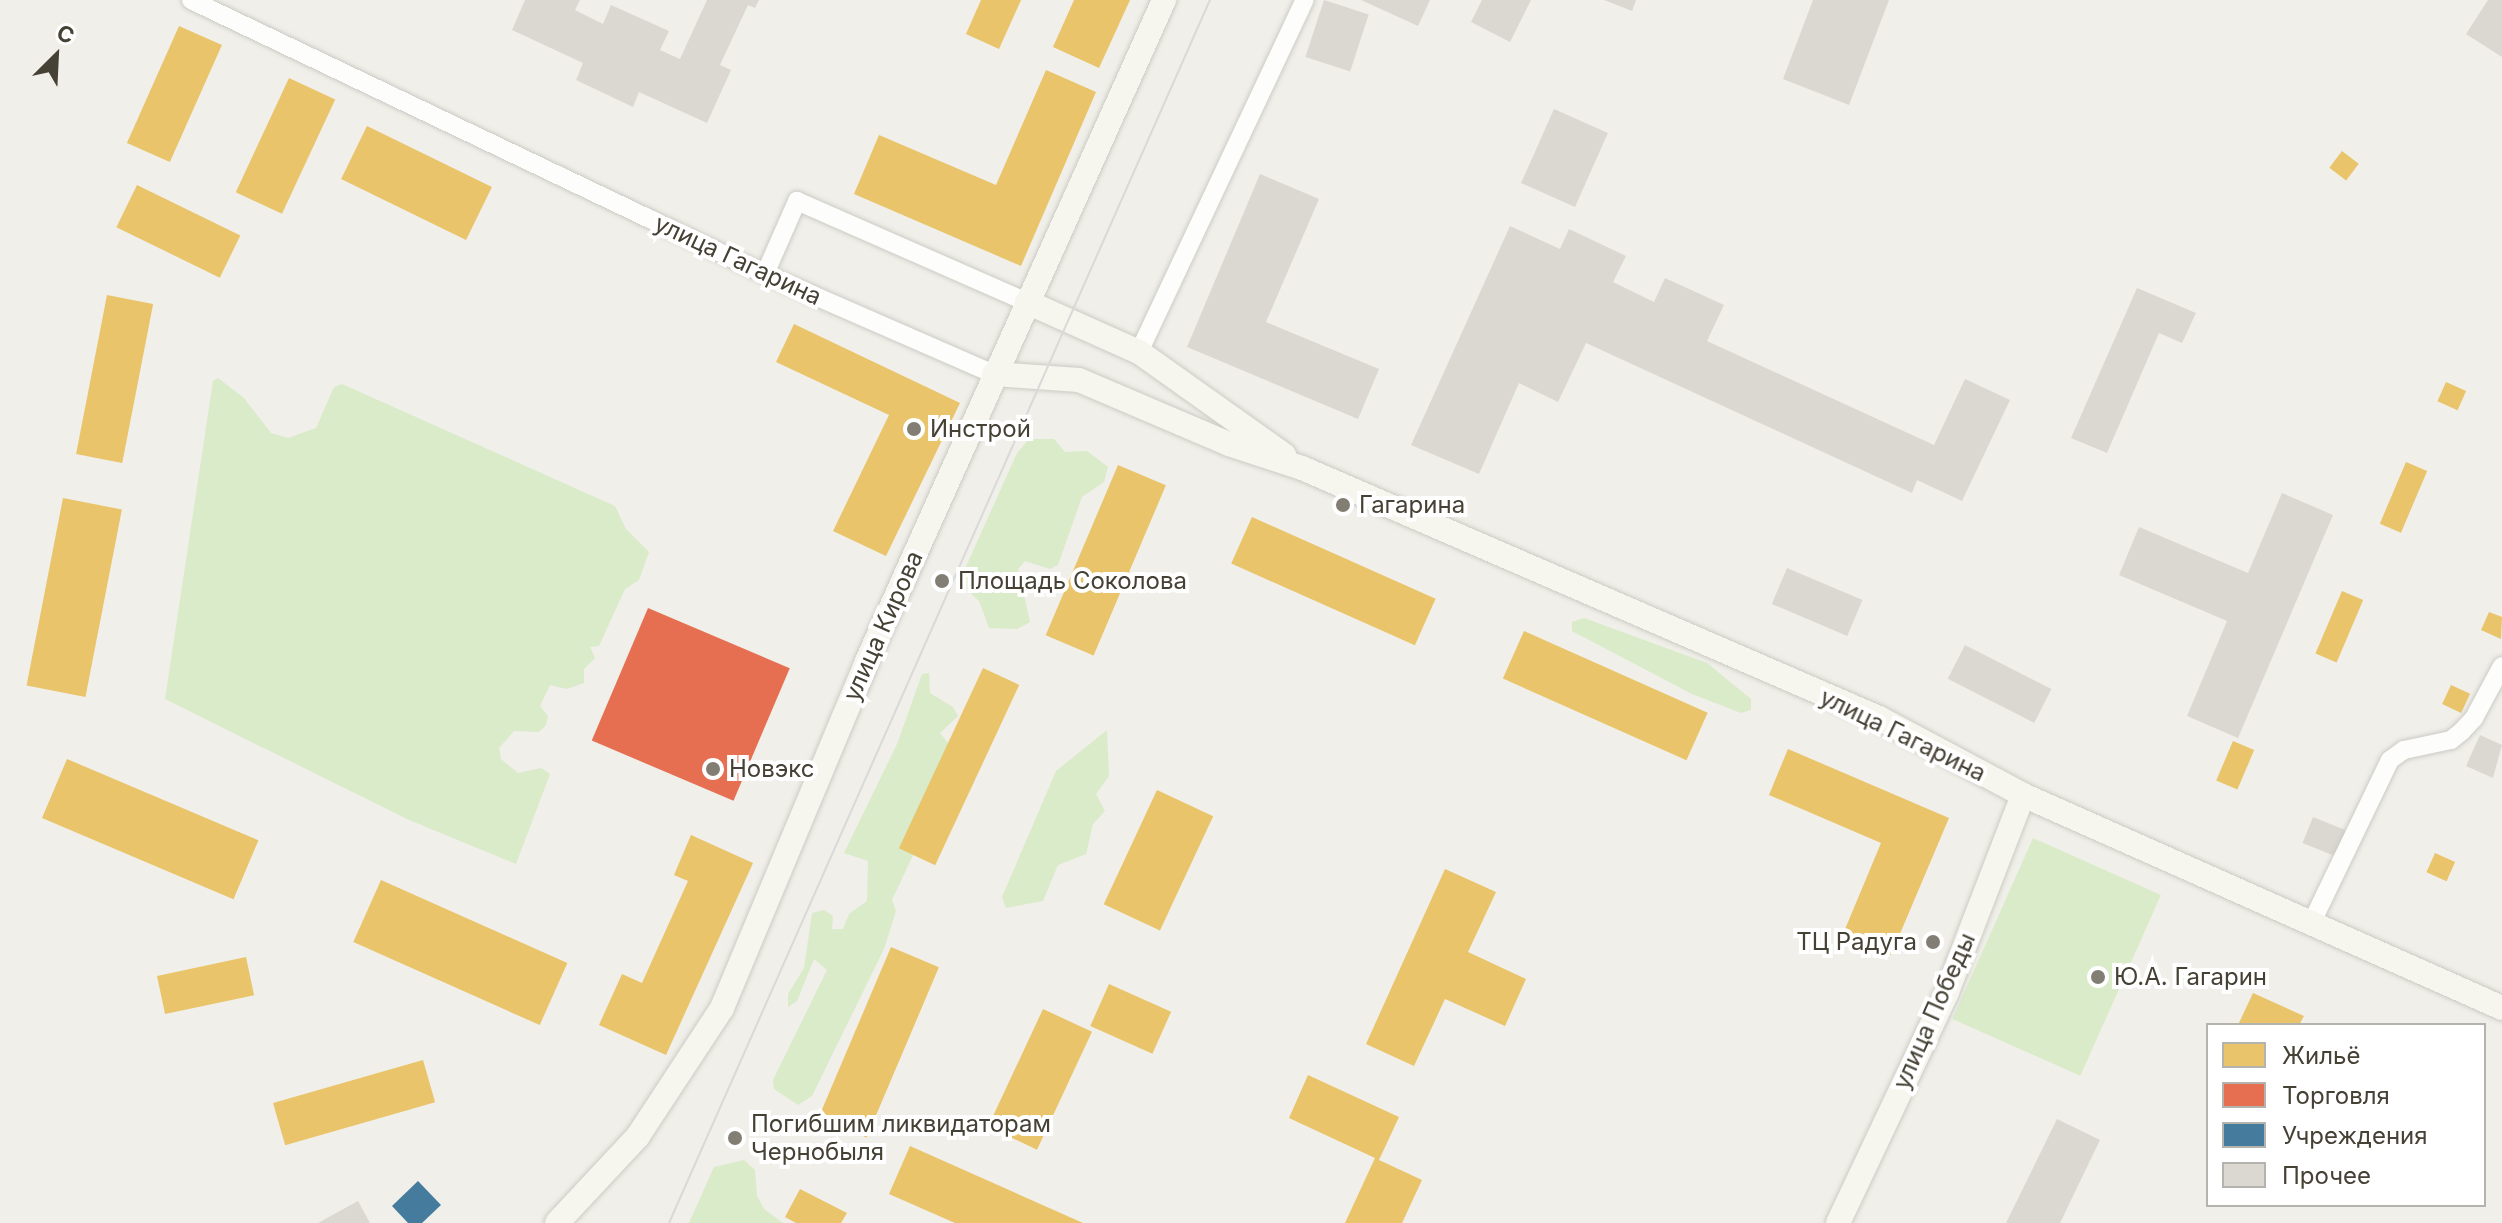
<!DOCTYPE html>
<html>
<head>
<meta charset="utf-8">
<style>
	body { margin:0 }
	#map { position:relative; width:2502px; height:1223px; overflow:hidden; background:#f0efe9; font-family:Inter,sans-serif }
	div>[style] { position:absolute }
	.green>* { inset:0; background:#d9ebc9; transform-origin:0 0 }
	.homes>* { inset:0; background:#e9c46a; transform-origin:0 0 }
	.shops>* { inset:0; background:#e76f51; transform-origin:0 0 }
	.public>* { inset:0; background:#457b9d }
	.building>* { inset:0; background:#dad8d1; transform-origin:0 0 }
	.roads { filter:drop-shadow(0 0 2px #cccbc5) drop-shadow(0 0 2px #cccbc5) }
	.street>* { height:18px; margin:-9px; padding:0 9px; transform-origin:9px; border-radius:9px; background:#fdfdfc }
	.secondary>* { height:24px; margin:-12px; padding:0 12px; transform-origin:12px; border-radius:12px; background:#f6f5ee }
	.tram>* { height:2px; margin:-1px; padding:0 1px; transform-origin:1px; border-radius:1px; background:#d9d9d8 }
	.dots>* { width:22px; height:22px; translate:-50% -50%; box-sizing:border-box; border:4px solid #fff; border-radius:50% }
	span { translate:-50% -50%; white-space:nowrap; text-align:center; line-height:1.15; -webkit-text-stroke:8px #fff; paint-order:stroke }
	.street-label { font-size:24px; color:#464135 }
	.poi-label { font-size:24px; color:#464135 }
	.left { translate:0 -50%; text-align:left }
	.right { translate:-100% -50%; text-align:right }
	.legend { position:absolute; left:2206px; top:1023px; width:280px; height:184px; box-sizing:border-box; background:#fff; border:2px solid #b5b3ae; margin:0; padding:10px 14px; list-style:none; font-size:24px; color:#464135 }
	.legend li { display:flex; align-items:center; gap:16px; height:40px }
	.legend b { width:40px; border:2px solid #b5b3ae }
	.north { position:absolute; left:16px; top:16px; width:80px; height:80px; -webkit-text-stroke:6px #fff; paint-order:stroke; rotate:24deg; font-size:22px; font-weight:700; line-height:32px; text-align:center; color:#464135 }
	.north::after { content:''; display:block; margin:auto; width:28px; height:36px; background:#464135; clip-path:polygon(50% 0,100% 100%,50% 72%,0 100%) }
</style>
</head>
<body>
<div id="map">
	<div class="green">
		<i style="clip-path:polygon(218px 378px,244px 398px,271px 433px,288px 438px,316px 428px,334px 387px,342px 384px,615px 506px,626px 529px,649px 552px,639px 580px,625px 589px,599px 646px,590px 647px,595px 658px,584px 669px,584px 683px,567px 689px,550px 685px,540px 706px,548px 716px,546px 725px,539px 732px,514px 731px,499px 748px,501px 759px,518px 773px,541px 768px,550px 774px,516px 864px,409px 820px,165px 699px,213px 381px)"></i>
		<i style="clip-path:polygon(1029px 439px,1054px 439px,1065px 452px,1087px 451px,1108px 467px,1104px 482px,1082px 497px,1058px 565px,1050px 569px,1025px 561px,1018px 569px,1030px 622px,1017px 629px,989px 628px,979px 601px,965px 588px,964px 571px,1017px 453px)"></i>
		<i style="clip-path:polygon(1584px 618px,1707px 663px,1751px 699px,1751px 710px,1741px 713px,1692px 694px,1572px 631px,1572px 622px)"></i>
		<i style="clip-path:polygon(929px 673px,930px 693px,953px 707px,958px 716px,940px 733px,948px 743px,952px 772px,892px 900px,896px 911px,884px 949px,812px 1096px,798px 1105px,774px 1089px,773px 1080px,827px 970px,814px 959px,797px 1001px,788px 1007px,788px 994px,804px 968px,812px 913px,824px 910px,833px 916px,832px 929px,843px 929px,849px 914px,867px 901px,868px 861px,844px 853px,897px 744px,922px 674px)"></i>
		<i style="clip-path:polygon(1107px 730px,1109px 776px,1096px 794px,1105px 811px,1093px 824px,1086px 854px,1058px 865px,1043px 901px,1006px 908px,1002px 897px,1056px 771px)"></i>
		<i style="left:2033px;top:838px;width:140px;height:198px;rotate:24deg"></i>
		<i style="clip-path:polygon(744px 1160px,755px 1170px,757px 1196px,764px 1209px,783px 1223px,689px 1223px,714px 1167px)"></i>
	</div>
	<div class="homes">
		<i style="clip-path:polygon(981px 0,1021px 0,999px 49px,966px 34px)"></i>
		<i style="clip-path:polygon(1074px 0,1130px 0,1099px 68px,1053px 47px)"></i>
		<i style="left:179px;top:26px;width:47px;height:128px;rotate:24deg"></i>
		<i style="clip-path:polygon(1046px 70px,1096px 92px,1021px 266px,854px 194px,879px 135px,996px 185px)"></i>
		<i style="left:289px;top:78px;width:51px;height:126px;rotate:25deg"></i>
		<i style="left:367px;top:126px;width:139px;height:59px;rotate:26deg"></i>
		<i style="left:2342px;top:151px;width:21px;height:21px;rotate:37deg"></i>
		<i style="left:137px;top:185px;width:115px;height:47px;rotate:26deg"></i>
		<i style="left:107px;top:295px;width:47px;height:162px;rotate:11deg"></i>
		<i style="clip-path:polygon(794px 324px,960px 403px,886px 556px,833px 531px,889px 415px,776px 362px)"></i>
		<i style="left:2446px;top:382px;width:22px;height:21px;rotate:24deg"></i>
		<i style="left:2406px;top:462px;width:23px;height:67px;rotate:23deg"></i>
		<i style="left:1118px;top:465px;width:52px;height:185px;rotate:23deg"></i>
		<i style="left:63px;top:498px;width:60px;height:191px;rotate:11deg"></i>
		<i style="left:1252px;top:517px;width:201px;height:51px;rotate:24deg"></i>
		<i style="left:2342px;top:591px;width:23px;height:68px;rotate:23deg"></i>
		<i style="clip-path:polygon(2489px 612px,2502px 617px,2501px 639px,2481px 630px)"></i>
		<i style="left:1524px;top:631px;width:201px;height:52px;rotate:24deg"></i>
		<i style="left:983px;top:668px;width:40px;height:199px;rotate:25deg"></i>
		<i style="left:2451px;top:685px;width:21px;height:21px;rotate:25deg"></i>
		<i style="left:2233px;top:741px;width:23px;height:43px;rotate:23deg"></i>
		<i style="clip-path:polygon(1788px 749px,1949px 818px,1891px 955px,1843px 934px,1881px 843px,1769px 795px)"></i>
		<i style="left:67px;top:759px;width:208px;height:64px;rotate:23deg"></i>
		<i style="left:1157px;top:790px;width:62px;height:126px;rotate:25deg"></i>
		<i style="clip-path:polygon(691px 835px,753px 863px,666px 1055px,599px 1025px,622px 974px,642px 983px,688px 881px,674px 875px)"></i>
		<i style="left:2435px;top:853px;width:22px;height:21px;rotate:24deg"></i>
		<i style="clip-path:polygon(1445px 869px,1496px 892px,1468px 952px,1526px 979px,1505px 1026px,1445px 999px,1414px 1066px,1366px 1044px)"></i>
		<i style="left:381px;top:880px;width:204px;height:68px;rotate:24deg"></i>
		<i style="left:891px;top:947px;width:52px;height:185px;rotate:23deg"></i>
		<i style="left:246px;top:957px;width:39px;height:91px;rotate:78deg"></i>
		<i style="left:1109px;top:984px;width:68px;height:46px;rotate:24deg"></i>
		<i style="clip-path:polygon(2253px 993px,2304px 1016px,2299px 1025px,2238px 1025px)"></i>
		<i style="left:1043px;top:1009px;width:54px;height:130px;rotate:25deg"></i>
		<i style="left:423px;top:1060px;width:44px;height:156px;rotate:74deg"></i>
		<i style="clip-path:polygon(1308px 1075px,1399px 1117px,1379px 1160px,1422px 1180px,1402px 1223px,1345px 1223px,1375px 1158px,1289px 1118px)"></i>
		<i style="clip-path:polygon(910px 1146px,1083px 1223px,955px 1223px,889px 1194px)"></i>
		<i style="clip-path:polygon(800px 1189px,847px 1213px,841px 1223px,796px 1223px,785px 1217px)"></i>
	</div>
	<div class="shops">
		<i style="left:648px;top:608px;width:154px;height:144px;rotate:23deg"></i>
	</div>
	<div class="public">
		<i style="clip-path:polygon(418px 1181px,441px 1205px,422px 1223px,408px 1223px,392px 1206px)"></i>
	</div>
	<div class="building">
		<i style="clip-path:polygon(525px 0,580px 0,575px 10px,603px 24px,611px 5px,669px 31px,660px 50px,680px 59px,707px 0,759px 0,755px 8px,748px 5px,720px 65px,731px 70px,707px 123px,639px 92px,633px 107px,576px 80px,583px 63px,512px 30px)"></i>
		<i style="left:1324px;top:0;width:47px;height:60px;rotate:18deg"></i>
		<i style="clip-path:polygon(1361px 0,1430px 0,1418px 26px)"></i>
		<i style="clip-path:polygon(1482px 0,1531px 0,1510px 42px,1471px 22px)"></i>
		<i style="clip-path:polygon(1604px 0,1636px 0,1632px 11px)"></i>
		<i style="clip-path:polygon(1813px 0,1889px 0,1849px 105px,1783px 79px)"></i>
		<i style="clip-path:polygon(2488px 0,2502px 0,2502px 57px,2466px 34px)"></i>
		<i style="left:1554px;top:109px;width:59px;height:81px;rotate:24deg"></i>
		<i style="clip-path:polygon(1260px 174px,1319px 199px,1266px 322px,1379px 369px,1358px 419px,1187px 347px)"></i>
		<i style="clip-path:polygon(1510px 226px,1560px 249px,1569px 229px,1626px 256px,1613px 282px,1654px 302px,1665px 278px,1724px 305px,1707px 341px,1934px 445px,1965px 379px,2010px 400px,1962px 501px,1917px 480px,1912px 493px,1586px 343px,1558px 402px,1519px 383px,1479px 474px,1411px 445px)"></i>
		<i style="clip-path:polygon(2137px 288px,2196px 313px,2182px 343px,2159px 333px,2107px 453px,2071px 438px)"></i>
		<i style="clip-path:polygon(2282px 493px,2333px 515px,2238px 738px,2187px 716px,2227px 621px,2119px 575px,2139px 527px,2248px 573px)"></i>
		<i style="left:1787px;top:568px;width:82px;height:39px;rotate:23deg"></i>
		<i style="left:1965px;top:645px;width:97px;height:38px;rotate:27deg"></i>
		<i style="clip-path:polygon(2480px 735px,2502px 745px,2493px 778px,2466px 766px)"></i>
		<i style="left:2313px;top:817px;width:40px;height:28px;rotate:22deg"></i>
		<i style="clip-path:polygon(2057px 1119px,2100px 1140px,2060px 1223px,2006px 1223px)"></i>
		<i style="clip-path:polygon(358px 1201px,370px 1223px,318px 1223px)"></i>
	</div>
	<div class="roads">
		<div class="street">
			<i style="left:191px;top:0;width:636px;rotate:25.52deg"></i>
			<i style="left:765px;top:274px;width:250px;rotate:23.6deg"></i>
			<i style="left:765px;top:274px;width:80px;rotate:-66.3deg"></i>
			<i style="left:797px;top:201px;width:251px;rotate:23.7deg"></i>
			<i style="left:1139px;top:352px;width:389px;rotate:-64.8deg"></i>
			<i style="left:2311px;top:924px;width:182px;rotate:-64.3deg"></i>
			<i style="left:2390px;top:760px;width:17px;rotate:-36deg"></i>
			<i style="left:2404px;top:750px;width:48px;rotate:-12deg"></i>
			<i style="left:2451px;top:740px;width:14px;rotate:-39deg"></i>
			<i style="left:2462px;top:731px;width:18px;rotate:-47deg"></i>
			<i style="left:2474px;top:718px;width:59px;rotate:-61.7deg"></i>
		</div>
		<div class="secondary">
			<i style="left:1027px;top:302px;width:123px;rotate:24.1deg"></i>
			<i style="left:1139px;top:352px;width:178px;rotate:35.4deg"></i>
			<i style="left:994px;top:374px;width:85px;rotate:4deg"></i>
			<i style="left:1079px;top:380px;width:163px;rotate:23.1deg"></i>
			<i style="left:1229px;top:444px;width:77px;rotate:18.2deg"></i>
			<i style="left:1302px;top:468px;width:629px;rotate:23.43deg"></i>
			<i style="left:1879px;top:718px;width:163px;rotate:28.1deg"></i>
			<i style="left:2023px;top:795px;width:524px;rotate:23.97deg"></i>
			<i style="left:557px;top:1223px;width:119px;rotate:-47deg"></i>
			<i style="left:638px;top:1136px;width:153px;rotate:-56.7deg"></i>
			<i style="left:722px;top:1008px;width:376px;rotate:-67.3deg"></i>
			<i style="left:867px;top:661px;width:725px;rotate:-65.8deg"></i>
			<i style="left:1838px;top:1223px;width:255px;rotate:-64.7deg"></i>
			<i style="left:1947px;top:992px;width:211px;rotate:-68.9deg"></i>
		</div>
	</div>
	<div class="tram">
		<i style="left:669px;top:1223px;width:1337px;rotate:-66.14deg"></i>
	</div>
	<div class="dots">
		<i style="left:914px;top:429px;background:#827e74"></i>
		<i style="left:1343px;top:505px;background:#827e74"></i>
		<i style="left:942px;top:581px;background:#827e74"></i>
		<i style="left:713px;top:769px;background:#827e74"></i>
		<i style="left:1933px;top:942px;background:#827e74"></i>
		<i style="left:2098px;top:977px;background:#827e74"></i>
		<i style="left:735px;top:1138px;background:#827e74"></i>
	</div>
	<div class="street-label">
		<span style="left:738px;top:260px;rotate:25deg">улица Гагарина</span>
		<span style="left:883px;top:626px;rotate:-66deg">улица Кирова</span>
		<span style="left:1903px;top:735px;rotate:26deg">улица Гагарина</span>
		<span style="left:1934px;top:1011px;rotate:-66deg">улица Победы</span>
	</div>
	<div class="poi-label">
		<span class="left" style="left:930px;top:429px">Инстрой</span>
		<span class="left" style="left:1359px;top:505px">Гагарина</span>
		<span class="left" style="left:958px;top:581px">Площадь Соколова</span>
		<span class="left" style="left:729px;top:769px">Новэкс</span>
		<span class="right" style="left:1917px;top:942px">ТЦ Радуга</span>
		<span class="left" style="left:2114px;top:977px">Ю.А. Гагарин</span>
		<span class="left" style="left:751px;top:1138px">Погибшим ликвидаторам<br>Чернобыля</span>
	</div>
	<ul class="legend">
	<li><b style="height:22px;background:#e9c46a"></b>Жильё</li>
	<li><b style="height:22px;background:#e76f51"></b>Торговля</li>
	<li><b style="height:22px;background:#457b9d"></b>Учреждения</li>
	<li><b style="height:22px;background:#dad8d1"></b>Прочее</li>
	</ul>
	<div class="north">С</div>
</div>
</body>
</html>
